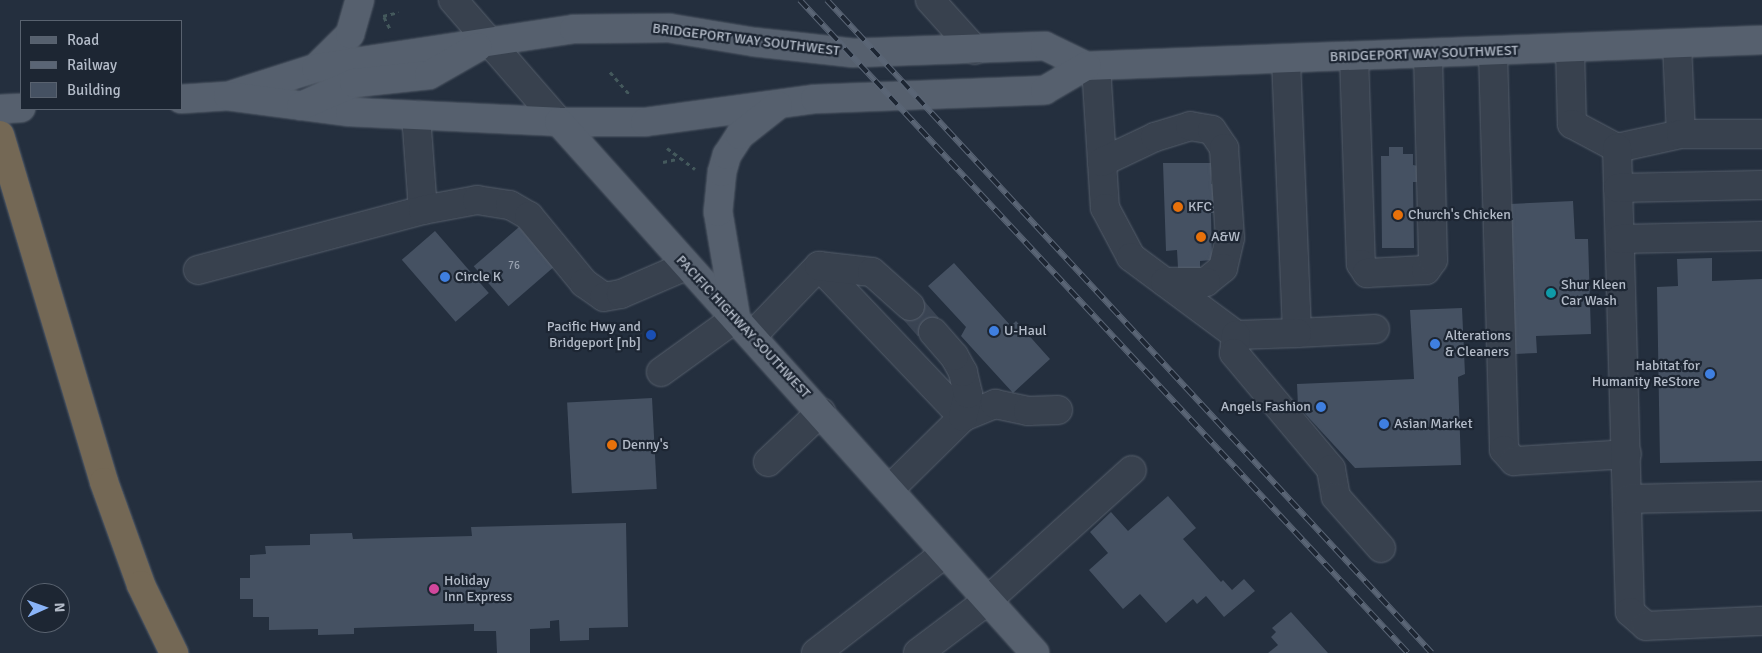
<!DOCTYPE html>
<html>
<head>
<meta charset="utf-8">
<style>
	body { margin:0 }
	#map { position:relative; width:1762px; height:653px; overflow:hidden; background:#242f3e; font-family:Signika,sans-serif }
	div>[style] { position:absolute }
	.building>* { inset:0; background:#455162; transform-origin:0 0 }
	.minor-tunnel>* { height:28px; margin-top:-14px; transform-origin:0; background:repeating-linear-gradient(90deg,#3a4453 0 28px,transparent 0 42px) }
	.path>* { height:3px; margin-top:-1.5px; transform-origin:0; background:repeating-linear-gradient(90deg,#44595c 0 4px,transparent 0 8px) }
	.roads { filter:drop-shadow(0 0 1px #565f6c) drop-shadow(0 0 1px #565f6c) }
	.minor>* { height:28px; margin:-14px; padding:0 14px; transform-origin:14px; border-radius:14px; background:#38414e }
	.major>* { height:28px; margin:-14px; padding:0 14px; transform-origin:14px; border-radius:14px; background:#56606e }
	.highway>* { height:28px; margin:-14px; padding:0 14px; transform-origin:14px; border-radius:14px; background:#746855 }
	.rail>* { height:5.5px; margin-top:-2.75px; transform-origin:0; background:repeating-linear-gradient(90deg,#1d2633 0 11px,#5a6575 0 22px); box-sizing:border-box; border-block:1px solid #5a6575 }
	.dots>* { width:14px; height:14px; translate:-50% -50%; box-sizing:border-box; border:2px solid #1d2633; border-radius:50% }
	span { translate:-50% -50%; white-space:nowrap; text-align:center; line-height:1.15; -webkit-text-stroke:4.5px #1d2633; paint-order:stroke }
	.number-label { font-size:11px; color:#98a1af }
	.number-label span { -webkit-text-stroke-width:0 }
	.street-label { font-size:14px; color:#b4bcc9 }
	.poi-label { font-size:14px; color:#b4bcc9 }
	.left { translate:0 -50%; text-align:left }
	.right { translate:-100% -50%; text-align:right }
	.legend { position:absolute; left:20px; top:20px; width:162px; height:90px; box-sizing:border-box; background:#1d2633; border:1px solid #59626f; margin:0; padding:6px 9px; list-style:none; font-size:15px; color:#b4bcc9 }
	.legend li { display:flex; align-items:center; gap:10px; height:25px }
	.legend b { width:25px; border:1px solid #59626f }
	.north { position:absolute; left:20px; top:583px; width:50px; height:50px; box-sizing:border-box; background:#1d2633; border:1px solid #59626f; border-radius:50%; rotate:88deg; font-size:14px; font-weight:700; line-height:20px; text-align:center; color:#b4bcc9 }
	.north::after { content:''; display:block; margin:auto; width:18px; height:22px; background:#8ab4f8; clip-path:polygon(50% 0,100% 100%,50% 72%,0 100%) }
</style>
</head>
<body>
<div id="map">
	<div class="building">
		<i style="clip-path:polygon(1389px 147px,1403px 147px,1403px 154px,1413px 154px,1413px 165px,1418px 166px,1419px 182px,1413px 182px,1414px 248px,1382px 248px,1381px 156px,1389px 156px)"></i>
		<i style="clip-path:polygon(1163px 163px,1211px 163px,1211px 184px,1220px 184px,1220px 213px,1211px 213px,1212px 260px,1200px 261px,1200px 268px,1178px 268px,1177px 250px,1166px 251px)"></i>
		<i style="clip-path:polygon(1573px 201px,1575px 239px,1588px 239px,1591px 334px,1536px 336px,1537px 353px,1515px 354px,1510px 204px)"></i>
		<i style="left:519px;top:227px;width:53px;height:60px;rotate:49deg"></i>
		<i style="left:435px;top:231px;width:82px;height:44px;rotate:49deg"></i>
		<i style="clip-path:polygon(1712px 258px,1712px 281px,1762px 279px,1762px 461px,1660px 463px,1657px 287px,1678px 286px,1677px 259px)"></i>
		<i style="clip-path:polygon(954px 263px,1011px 326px,1016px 321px,1050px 359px,1013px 393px,961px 336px,966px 327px,928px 286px)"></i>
		<i style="clip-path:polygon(1462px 308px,1465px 374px,1458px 377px,1461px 465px,1355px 468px,1298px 406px,1297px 384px,1414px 379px,1410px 310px)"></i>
		<i style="left:652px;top:398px;width:91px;height:85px;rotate:87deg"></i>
		<i style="clip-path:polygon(1168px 496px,1196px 528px,1183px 539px,1221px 582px,1223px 580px,1232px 590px,1244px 579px,1255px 591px,1224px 617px,1206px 596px,1197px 604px,1193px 599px,1166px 623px,1140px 594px,1123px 609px,1089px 570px,1108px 553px,1090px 532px,1111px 512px,1128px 531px)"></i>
		<i style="clip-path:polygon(626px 523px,628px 627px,589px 628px,589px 640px,560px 641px,559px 620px,550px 621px,550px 628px,530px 629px,530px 653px,497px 653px,496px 631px,474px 631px,474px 624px,354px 628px,354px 634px,318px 635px,318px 629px,269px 630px,269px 617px,253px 617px,253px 599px,240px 599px,240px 578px,250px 578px,250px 555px,266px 554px,265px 546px,310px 545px,310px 534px,352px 533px,353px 539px,472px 536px,471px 527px)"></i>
		<i style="clip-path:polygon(1291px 612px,1328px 653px,1268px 653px,1278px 645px,1271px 637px,1276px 632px,1272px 628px)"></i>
	</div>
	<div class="minor-tunnel">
		<i style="left:910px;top:306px;width:35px;rotate:49deg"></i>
	</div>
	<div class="path">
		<i style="left:383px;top:16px;width:16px;rotate:-14deg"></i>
		<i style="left:384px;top:17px;width:13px;rotate:63deg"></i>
		<i style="left:610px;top:72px;width:29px;rotate:49deg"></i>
		<i style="left:667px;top:148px;width:35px;rotate:37deg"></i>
		<i style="left:663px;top:162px;width:14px;rotate:-12deg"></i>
	</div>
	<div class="roads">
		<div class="minor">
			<i style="left:453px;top:0;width:162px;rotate:49deg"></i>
			<i style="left:930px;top:0;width:67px;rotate:48deg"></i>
			<i style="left:1677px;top:44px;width:90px;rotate:87.5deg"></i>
			<i style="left:1570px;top:49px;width:75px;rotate:88.5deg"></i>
			<i style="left:1572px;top:124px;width:51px;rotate:28.1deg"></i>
			<i style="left:1617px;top:148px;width:66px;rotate:-12.3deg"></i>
			<i style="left:1681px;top:134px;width:81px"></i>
			<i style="left:1493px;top:53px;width:397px;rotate:88.4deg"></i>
			<i style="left:1504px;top:450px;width:15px;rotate:48deg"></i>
			<i style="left:1514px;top:461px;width:113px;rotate:-3.5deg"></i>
			<i style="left:1354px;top:56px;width:208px;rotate:88.1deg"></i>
			<i style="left:1361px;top:264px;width:11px;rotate:56deg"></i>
			<i style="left:1367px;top:273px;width:59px;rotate:-2.9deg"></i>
			<i style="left:1426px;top:270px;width:12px;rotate:-55deg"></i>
			<i style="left:1433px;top:260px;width:206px;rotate:-91.4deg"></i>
			<i style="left:1286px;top:59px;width:274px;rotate:87.7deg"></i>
			<i style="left:1297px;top:333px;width:78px;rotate:-2.9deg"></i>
			<i style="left:1096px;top:66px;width:142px;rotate:86.4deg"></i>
			<i style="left:1105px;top:208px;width:55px;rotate:62deg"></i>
			<i style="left:1131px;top:257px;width:131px;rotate:36.6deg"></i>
			<i style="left:416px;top:115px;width:95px;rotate:85.8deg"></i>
			<i style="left:1617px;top:148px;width:464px;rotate:88.4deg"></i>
			<i style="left:1630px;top:612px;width:21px;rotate:41deg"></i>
			<i style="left:1646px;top:626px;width:116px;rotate:-2.5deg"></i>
			<i style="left:1102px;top:162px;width:59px;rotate:-25.3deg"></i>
			<i style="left:1155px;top:137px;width:37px;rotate:-17deg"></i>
			<i style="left:1190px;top:126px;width:22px;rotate:10deg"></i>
			<i style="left:1212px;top:130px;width:22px;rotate:56deg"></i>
			<i style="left:1224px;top:148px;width:90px;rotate:86.2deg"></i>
			<i style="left:1230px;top:238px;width:31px;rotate:103deg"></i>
			<i style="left:1223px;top:268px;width:22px;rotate:141deg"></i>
			<i style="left:1206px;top:282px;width:41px;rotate:180deg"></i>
			<i style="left:1618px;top:188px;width:144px;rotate:-1.2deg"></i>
			<i style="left:1620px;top:239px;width:142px;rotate:-1.2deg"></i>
			<i style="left:819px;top:266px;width:209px;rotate:46.4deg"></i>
			<i style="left:963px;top:417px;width:35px;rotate:-22deg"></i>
			<i style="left:995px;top:404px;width:34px;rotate:12deg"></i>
			<i style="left:1028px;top:411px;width:30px;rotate:-2deg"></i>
			<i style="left:198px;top:270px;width:233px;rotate:-14.9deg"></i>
			<i style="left:423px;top:210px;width:55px;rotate:-10.5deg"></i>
			<i style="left:477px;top:200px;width:33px;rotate:9deg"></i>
			<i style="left:510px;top:205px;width:22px;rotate:30deg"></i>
			<i style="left:529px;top:216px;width:87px;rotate:50.6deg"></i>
			<i style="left:584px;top:283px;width:24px;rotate:35deg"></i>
			<i style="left:604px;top:297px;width:17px;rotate:-10deg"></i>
			<i style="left:621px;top:294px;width:71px;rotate:-23.3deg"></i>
			<i style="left:1297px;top:333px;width:61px;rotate:178.1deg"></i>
			<i style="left:1236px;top:335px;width:18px;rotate:96deg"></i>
			<i style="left:1234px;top:353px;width:151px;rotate:50.1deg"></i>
			<i style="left:1331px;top:469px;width:28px;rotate:80deg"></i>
			<i style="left:1336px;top:497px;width:68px;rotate:48.6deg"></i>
			<i style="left:752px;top:336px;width:97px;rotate:-46.3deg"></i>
			<i style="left:819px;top:266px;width:53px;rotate:6.5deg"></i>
			<i style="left:872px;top:272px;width:51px;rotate:41.8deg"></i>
			<i style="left:661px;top:372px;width:92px;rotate:-35.8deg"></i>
			<i style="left:768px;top:462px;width:73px;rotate:-43.3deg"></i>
			<i style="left:889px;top:490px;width:104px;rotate:-44.6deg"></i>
			<i style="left:963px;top:417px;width:24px;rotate:-78deg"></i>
			<i style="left:968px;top:394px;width:23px;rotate:-103deg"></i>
			<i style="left:963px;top:372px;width:18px;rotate:-119deg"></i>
			<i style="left:954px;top:356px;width:32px;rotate:-131deg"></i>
			<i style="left:1628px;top:499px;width:134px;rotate:-1.3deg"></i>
			<i style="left:816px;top:653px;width:162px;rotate:-37.7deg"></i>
			<i style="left:918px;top:653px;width:86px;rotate:-37deg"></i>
			<i style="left:987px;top:601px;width:195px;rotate:-42.1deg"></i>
		</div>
		<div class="major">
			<i style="left:316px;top:68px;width:48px;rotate:-45deg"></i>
			<i style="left:350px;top:34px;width:35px;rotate:-74deg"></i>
			<i style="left:228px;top:96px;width:92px;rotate:-17.7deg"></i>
			<i style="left:316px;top:68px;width:261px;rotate:-8.6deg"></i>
			<i style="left:574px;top:29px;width:95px;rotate:-0.6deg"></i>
			<i style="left:669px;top:28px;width:86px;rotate:9.4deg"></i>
			<i style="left:754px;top:42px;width:100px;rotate:6.3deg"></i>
			<i style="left:853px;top:53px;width:192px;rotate:-2.1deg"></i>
			<i style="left:1045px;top:46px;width:46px;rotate:26deg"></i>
			<i style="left:1086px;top:66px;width:676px;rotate:-2.2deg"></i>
			<i style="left:181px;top:99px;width:47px;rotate:-3.7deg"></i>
			<i style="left:228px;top:96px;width:123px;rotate:7.5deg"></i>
			<i style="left:350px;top:112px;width:209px;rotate:2.7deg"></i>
			<i style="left:559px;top:122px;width:86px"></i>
			<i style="left:645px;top:122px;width:172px;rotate:-7.7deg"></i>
			<i style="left:815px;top:99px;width:230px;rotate:-2.2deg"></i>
			<i style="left:1045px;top:90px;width:48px;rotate:-30.3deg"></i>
			<i style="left:301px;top:106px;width:58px;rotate:-23.5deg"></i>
			<i style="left:354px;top:83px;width:75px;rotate:-6.1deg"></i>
			<i style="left:429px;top:75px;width:56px;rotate:-29.7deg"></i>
			<i style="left:0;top:109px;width:21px;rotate:-3deg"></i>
			<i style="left:559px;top:122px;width:713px;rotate:48.13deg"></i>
			<i style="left:736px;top:318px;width:108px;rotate:-99.6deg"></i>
			<i style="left:718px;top:212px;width:40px;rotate:-84.3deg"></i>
			<i style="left:722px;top:172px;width:18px;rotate:-74deg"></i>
			<i style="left:727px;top:155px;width:24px;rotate:-57deg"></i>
			<i style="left:740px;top:135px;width:48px;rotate:-38.3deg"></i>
		</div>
		<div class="highway">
			<i style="left:0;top:135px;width:362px;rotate:73.3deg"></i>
			<i style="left:104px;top:482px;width:109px;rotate:70.2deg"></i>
			<i style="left:141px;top:585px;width:76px;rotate:64.1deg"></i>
		</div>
	</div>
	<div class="rail">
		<i style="left:800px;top:0;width:892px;rotate:47.04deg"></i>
		<i style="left:827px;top:0;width:890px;rotate:47.19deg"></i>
	</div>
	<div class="dots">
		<i style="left:1178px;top:207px;background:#e8710a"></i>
		<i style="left:1398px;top:215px;background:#e8710a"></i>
		<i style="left:1201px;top:237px;background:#e8710a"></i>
		<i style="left:445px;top:277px;background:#3f7fe0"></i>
		<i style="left:1551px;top:293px;background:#0f9aa8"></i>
		<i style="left:994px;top:331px;background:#3f7fe0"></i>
		<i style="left:651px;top:335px;background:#1a4fb4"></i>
		<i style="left:1435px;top:344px;background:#3f7fe0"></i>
		<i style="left:1710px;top:374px;background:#3f7fe0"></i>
		<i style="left:1321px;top:407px;background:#3f7fe0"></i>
		<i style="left:1384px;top:424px;background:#3f7fe0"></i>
		<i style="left:612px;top:445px;background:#e8710a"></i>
		<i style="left:434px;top:589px;background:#d1479c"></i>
	</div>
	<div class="number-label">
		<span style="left:514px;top:266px">76</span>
	</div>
	<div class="street-label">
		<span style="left:746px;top:40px;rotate:7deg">BRIDGEPORT WAY SOUTHWEST</span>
		<span style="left:1424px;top:54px;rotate:-2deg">BRIDGEPORT WAY SOUTHWEST</span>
		<span style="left:743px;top:327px;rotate:47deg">PACIFIC HIGHWAY SOUTHWEST</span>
	</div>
	<div class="poi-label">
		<span class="left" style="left:1188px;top:207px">KFC</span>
		<span class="left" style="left:1408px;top:215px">Church's Chicken</span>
		<span class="left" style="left:1211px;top:237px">A&amp;W</span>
		<span class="left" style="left:455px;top:277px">Circle K</span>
		<span class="left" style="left:1561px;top:293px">Shur Kleen<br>Car Wash</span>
		<span class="right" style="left:641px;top:335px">Pacific Hwy and<br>Bridgeport [nb]</span>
		<span class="left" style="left:1004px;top:331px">U-Haul</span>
		<span class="left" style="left:1445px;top:344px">Alterations<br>&amp; Cleaners</span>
		<span class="right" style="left:1700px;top:374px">Habitat for<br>Humanity ReStore</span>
		<span class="right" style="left:1311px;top:407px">Angels Fashion</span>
		<span class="left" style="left:1394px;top:424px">Asian Market</span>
		<span class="left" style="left:622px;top:445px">Denny's</span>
		<span class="left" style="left:444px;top:589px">Holiday<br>Inn Express</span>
	</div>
	<ul class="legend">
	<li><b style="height:6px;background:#56606e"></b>Road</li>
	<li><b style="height:6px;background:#5a6575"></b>Railway</li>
	<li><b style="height:14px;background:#455162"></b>Building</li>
	</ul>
	<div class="north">N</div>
</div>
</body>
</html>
